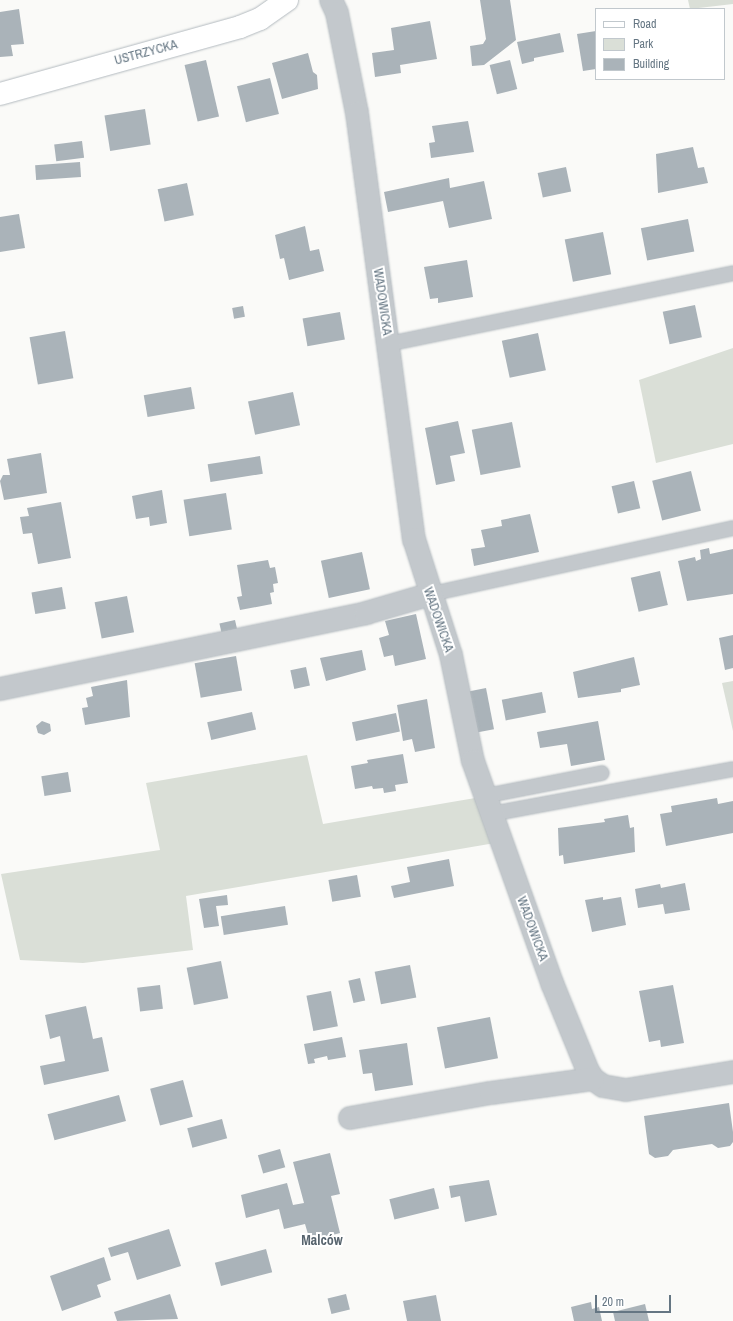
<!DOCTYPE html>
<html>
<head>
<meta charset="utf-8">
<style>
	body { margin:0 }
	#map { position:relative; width:733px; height:1321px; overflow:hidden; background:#fafaf8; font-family:"Archivo Narrow",sans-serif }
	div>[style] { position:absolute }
	.green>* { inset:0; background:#dadfd7 }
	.building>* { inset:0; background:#aab3b9; transform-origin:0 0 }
	.roads { filter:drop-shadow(0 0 1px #b3babf) drop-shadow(0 0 1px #b3babf) }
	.lane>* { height:14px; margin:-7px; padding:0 7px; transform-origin:7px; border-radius:7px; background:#c3c8cc }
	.street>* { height:22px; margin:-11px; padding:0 11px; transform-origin:11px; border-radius:11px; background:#c3c8cc }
	.secondary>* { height:22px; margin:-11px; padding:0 11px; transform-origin:11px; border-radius:11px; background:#fff }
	span { translate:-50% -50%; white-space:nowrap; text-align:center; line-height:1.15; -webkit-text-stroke:4px #fff; paint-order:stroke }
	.street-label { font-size:13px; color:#657683 }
	.neighbourhood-label { font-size:14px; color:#57646e; font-weight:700 }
	.legend { position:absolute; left:595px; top:8px; width:130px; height:72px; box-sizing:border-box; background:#fff; border:1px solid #c1c8cd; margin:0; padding:5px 7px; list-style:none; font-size:12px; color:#657683 }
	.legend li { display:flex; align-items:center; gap:8px; height:20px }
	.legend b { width:20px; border:1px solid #c1c8cd }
	.scale { position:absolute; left:595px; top:1295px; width:76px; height:18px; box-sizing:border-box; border:2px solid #657683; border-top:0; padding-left:5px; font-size:12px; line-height:14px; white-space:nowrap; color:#657683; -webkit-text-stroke:3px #fff; paint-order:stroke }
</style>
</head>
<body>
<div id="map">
	<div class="green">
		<i style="clip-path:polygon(688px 0,733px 0,733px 4px,690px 9px)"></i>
		<i style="clip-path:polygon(733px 348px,733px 444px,656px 463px,639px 380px)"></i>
		<i style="clip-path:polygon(733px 681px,733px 731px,722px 683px)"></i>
		<i style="clip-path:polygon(307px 755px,323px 824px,481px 797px,495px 843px,186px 896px,193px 950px,83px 963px,20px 960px,1px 874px,160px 850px,146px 783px)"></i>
	</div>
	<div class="building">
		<i style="clip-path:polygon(480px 0,510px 0,516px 40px,484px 65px,472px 66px,470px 46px,483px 44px,486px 39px)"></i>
		<i style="clip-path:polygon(19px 9px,24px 44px,11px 45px,13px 56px,0 57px,0 12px)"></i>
		<i style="clip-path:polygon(430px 21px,437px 59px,400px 65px,401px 73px,375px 77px,372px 53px,394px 50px,391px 28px)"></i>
		<i style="clip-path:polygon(596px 31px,596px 69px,583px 71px,577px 34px)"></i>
		<i style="clip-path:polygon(560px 33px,564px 52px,534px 58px,534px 61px,522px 64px,517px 42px)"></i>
		<i style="clip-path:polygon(308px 53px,313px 72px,317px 75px,318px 89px,282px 99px,272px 63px)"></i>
		<i style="left:206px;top:60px;width:58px;height:22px;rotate:77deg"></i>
		<i style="left:510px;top:60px;width:30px;height:21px;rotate:76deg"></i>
		<i style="left:270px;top:78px;width:37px;height:34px;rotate:76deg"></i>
		<i style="left:145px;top:109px;width:36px;height:41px;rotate:81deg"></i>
		<i style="clip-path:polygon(468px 121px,474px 152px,431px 158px,429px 143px,435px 142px,432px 126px)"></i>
		<i style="left:82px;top:141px;width:17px;height:28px;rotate:83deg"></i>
		<i style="clip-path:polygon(693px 147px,698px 168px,704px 167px,708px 183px,658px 193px,656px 154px)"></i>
		<i style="left:80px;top:162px;width:15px;height:45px;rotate:86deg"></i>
		<i style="left:566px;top:167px;width:25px;height:29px;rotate:78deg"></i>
		<i style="clip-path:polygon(449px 178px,450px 188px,484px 181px,492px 219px,449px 228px,443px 201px,388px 212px,384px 192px)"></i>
		<i style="left:187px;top:183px;width:33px;height:30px;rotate:78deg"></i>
		<i style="clip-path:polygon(19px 214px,25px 248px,0 252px,0 217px)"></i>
		<i style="left:688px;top:219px;width:33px;height:48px;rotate:79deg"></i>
		<i style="clip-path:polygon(305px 226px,310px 251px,319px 249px,324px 271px,289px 280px,284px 258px,280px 259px,275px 235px)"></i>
		<i style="left:603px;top:232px;width:43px;height:39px;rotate:79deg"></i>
		<i style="clip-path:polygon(467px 260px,473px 297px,438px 303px,438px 298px,430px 299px,424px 267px)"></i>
		<i style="left:695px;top:305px;width:33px;height:33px;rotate:78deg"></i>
		<i style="left:243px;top:306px;width:11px;height:11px;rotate:80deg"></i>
		<i style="left:340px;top:312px;width:28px;height:38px;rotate:80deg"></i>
		<i style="left:65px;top:331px;width:48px;height:36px;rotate:80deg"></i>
		<i style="left:538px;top:333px;width:38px;height:37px;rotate:78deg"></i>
		<i style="left:191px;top:387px;width:22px;height:48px;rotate:80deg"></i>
		<i style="left:293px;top:392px;width:34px;height:46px;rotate:78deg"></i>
		<i style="clip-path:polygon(458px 421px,465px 453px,450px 456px,455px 481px,436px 485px,425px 428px)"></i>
		<i style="left:512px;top:422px;width:46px;height:41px;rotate:79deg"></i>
		<i style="clip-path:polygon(41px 453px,47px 493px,4px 500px,0 481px,3px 475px,10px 475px,7px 459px)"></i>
		<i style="left:260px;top:456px;width:18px;height:53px;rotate:81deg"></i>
		<i style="left:691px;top:471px;width:41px;height:40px;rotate:76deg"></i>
		<i style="left:634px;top:481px;width:28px;height:23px;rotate:77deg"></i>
		<i style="clip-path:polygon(162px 490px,167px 523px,150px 526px,149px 517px,136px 519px,132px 496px)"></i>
		<i style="left:226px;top:493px;width:37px;height:43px;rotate:81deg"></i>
		<i style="clip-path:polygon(61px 502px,71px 558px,38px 564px,32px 533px,23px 534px,20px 517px,29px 516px,27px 508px)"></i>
		<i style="clip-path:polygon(530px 514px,539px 552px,474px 566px,471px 549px,485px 547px,481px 530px,502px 526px,501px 520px)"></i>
		<i style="clip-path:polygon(709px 548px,710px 554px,733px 549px,733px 594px,687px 601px,678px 561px,695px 557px,696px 561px,701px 559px,700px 550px)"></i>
		<i style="left:362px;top:552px;width:38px;height:42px;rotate:78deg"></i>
		<i style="clip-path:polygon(268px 560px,270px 568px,275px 567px,278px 583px,273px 584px,274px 592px,270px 593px,272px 604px,240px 610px,237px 597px,242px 596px,237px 565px)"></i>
		<i style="left:660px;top:571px;width:35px;height:30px;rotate:77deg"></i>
		<i style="left:62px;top:587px;width:22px;height:31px;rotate:80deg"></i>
		<i style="left:127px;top:596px;width:37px;height:33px;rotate:79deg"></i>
		<i style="clip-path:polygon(416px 614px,426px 659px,395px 666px,393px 655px,384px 657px,379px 638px,389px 635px,385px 621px)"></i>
		<i style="left:235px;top:620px;width:9px;height:16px;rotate:77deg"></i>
		<i style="clip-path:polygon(733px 635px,733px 668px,725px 670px,719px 638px)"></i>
		<i style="clip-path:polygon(362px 650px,366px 670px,326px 681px,320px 658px)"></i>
		<i style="left:236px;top:656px;width:35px;height:42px;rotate:80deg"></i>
		<i style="clip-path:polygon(634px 657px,640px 685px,621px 689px,621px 692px,578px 698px,573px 672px)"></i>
		<i style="left:306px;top:667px;width:19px;height:16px;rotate:78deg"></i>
		<i style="clip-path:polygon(127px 680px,130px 717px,85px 725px,82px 708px,88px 707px,86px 698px,93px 696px,91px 687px)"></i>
		<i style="left:486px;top:688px;width:42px;height:23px;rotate:79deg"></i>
		<i style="left:542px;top:692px;width:21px;height:41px;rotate:79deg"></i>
		<i style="clip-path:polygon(427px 699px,435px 748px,415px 752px,412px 739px,403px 741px,397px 705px)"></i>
		<i style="left:252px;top:712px;width:18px;height:46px;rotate:77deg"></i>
		<i style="left:396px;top:713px;width:19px;height:45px;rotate:78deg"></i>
		<i style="clip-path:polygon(42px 721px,50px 724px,51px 731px,44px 735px,38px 733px,36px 726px)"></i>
		<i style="clip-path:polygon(598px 721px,605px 760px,571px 766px,567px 744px,540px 748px,537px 732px)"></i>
		<i style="clip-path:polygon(403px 754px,408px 783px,395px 785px,396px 791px,384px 793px,383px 788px,373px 789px,372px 786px,355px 789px,351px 766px,368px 763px,367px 760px)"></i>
		<i style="left:68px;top:772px;width:20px;height:27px;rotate:81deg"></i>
		<i style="clip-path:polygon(717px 798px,718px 804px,733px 801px,733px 833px,666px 846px,660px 814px,672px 812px,671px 806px)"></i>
		<i style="clip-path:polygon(628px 815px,630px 828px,634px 827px,635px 852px,564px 864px,563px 855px,559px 856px,558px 828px,605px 822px,604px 819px)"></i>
		<i style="clip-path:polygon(449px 859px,454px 886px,394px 898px,391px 886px,410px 882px,407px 867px)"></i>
		<i style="left:357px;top:875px;width:22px;height:29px;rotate:80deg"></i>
		<i style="clip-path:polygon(685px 883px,690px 910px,665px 914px,663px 904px,638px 908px,635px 889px,660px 884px,661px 888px)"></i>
		<i style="clip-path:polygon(227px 895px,228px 905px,216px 906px,219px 926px,204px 928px,199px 899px)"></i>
		<i style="clip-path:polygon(603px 897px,603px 900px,621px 897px,626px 925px,592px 932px,585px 900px)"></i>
		<i style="left:285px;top:906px;width:19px;height:65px;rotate:81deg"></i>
		<i style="left:221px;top:961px;width:38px;height:35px;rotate:79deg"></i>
		<i style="left:410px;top:965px;width:33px;height:36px;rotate:79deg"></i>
		<i style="left:360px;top:978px;width:23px;height:12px;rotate:77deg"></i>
		<i style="left:160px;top:985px;width:24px;height:23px;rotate:83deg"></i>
		<i style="clip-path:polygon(673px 985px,684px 1043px,661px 1047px,660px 1040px,649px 1042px,639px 991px)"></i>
		<i style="left:331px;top:991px;width:36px;height:25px;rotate:79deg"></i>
		<i style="clip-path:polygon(86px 1006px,93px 1039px,102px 1037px,109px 1071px,44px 1085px,40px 1066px,65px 1061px,60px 1036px,50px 1039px,45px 1015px)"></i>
		<i style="left:490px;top:1017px;width:42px;height:54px;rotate:79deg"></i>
		<i style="clip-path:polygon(342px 1037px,346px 1057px,328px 1060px,327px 1056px,314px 1059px,315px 1063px,308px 1064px,304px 1044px)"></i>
		<i style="clip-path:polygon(407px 1043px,413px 1085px,375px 1091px,372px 1073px,363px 1074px,359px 1050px)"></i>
		<i style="left:183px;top:1080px;width:38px;height:34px;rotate:75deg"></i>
		<i style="left:119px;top:1095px;width:27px;height:74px;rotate:75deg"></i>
		<i style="clip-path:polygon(729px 1103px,733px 1132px,733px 1142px,730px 1146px,718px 1148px,712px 1144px,692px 1147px,673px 1150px,668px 1156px,655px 1158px,649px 1154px,644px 1116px)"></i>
		<i style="left:222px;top:1119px;width:20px;height:36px;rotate:75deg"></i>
		<i style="left:280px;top:1149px;width:19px;height:23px;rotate:74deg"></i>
		<i style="clip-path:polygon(330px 1153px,340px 1194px,331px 1196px,340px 1233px,310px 1241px,305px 1224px,284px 1229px,279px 1209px,246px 1218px,241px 1195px,287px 1183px,293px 1205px,304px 1203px,293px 1162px)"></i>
		<i style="clip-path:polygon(489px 1180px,497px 1215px,465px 1222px,460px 1196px,451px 1198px,449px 1186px)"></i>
		<i style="left:434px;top:1188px;width:21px;height:46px;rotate:76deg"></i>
		<i style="clip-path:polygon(169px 1229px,181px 1266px,137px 1280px,128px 1252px,111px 1257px,108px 1248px)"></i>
		<i style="left:266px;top:1249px;width:24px;height:53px;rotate:75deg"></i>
		<i style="clip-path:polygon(104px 1257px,111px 1280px,97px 1285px,101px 1297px,62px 1311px,50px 1276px)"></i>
		<i style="clip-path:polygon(170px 1294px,178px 1319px,117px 1321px,114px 1312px)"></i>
		<i style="left:346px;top:1294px;width:16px;height:19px;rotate:76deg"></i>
		<i style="clip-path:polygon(436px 1295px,441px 1321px,407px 1321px,403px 1301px)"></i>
		<i style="clip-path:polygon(591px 1302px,592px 1309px,599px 1307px,602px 1321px,574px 1321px,571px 1307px)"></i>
		<i style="clip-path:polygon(645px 1304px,649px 1321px,615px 1321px,613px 1312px)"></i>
	</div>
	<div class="roads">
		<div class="lane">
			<i style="left:388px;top:344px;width:352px;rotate:-11.6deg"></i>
			<i style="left:431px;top:594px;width:309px;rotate:-12.3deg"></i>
			<i style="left:485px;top:796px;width:119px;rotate:-11.1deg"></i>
			<i style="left:491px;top:814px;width:246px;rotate:-10.5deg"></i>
		</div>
		<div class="street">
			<i style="left:331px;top:0;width:14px;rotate:65deg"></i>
			<i style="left:337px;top:13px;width:102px;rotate:78.7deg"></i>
			<i style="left:357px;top:113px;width:430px;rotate:82.4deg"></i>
			<i style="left:414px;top:539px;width:122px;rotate:72.3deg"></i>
			<i style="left:451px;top:655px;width:108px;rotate:78.3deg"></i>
			<i style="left:473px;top:761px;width:236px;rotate:70.4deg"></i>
			<i style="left:552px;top:983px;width:95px;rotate:67.8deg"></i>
			<i style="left:588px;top:1071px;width:9px;rotate:58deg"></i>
			<i style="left:593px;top:1079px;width:12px;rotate:35deg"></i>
			<i style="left:603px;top:1086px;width:23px;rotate:10deg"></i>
			<i style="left:626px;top:1090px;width:109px;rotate:-9.5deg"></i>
			<i style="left:0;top:689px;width:374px;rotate:-11.7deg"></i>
			<i style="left:366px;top:613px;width:68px;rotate:-16.3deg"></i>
			<i style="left:350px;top:1118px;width:143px;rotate:-10.1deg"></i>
			<i style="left:491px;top:1093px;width:103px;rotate:-7.8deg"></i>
		</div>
		<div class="secondary">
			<i style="left:0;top:94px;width:249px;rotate:-15.6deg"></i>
			<i style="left:240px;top:27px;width:22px;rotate:-22deg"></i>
			<i style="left:260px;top:19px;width:33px;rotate:-35deg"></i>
		</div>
	</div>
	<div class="street-label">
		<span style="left:146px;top:53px;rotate:-15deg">USTRZYCKA</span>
		<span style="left:382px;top:302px;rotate:82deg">WADOWICKA</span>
		<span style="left:438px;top:620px;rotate:71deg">WADOWICKA</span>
		<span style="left:532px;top:929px;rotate:70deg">WADOWICKA</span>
	</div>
	<div class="neighbourhood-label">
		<span style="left:322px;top:1240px">Malców</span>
	</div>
	<ul class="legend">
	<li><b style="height:5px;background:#fff"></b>Road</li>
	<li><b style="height:11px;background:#dadfd7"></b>Park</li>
	<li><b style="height:11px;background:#aab3b9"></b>Building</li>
	</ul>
	<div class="scale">20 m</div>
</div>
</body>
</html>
